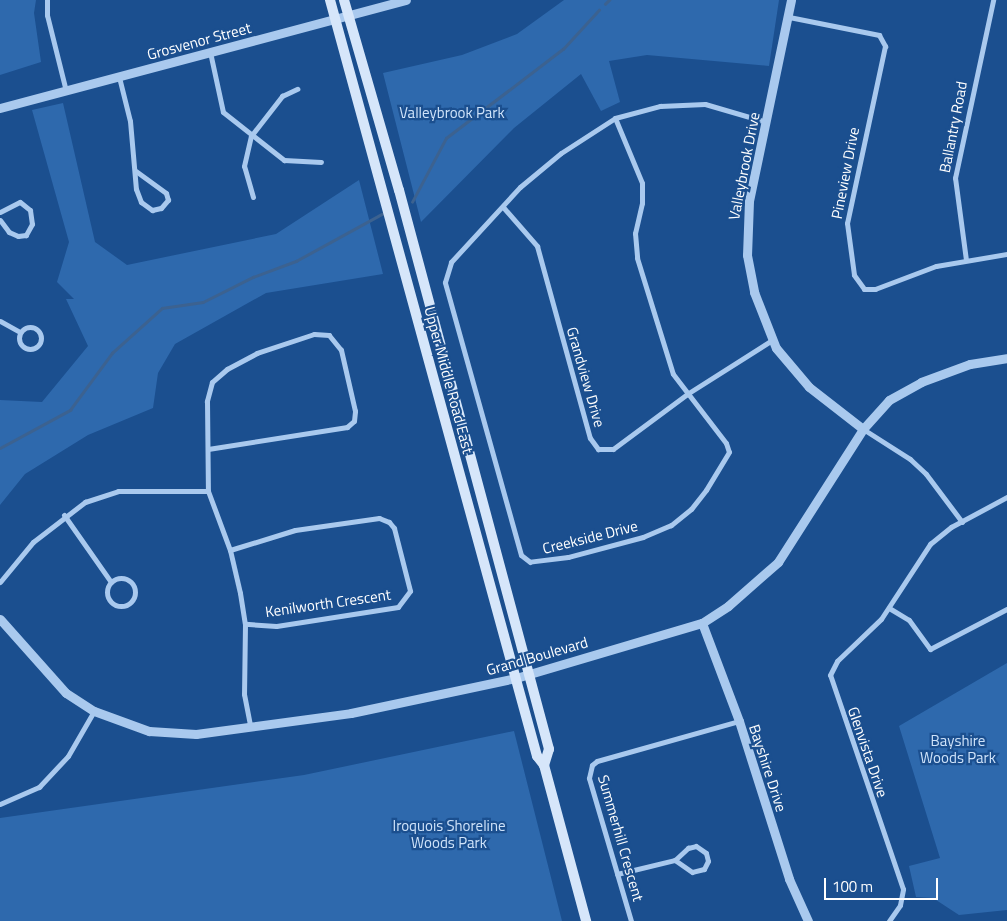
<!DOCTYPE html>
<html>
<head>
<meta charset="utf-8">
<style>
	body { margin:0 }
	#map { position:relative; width:1007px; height:921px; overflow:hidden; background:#1b4f8f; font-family:"Titillium Web",sans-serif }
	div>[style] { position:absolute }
	.green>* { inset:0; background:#2e69ad }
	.stream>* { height:2.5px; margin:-1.25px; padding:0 1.25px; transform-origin:1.25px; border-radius:1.25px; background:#3c6290 }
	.minor>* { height:5px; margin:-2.5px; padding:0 2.5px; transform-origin:2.5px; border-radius:2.5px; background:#a9c9ee }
	.minor>.ring { margin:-2.5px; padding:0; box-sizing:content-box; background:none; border:5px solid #a9c9ee; border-radius:50% }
	.tertiary>* { height:9px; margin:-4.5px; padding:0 4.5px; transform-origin:4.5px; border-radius:4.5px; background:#a9c9ee }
	.secondary>* { height:10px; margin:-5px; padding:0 5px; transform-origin:5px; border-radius:5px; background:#d6e6fa }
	span { translate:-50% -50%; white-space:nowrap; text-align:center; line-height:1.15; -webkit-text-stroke:4.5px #1b4f8f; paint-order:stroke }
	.street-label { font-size:15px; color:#fff }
	.park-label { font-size:15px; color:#cfe3fa }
	.scale { position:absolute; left:824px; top:878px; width:114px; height:22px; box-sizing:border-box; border:2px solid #fff; border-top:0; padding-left:6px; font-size:15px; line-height:18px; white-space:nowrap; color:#fff; -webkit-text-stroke:4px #1b4f8f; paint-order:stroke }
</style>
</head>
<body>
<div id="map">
	<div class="green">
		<i style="clip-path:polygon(0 0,36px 0,34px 13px,41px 62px,0 75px)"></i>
		<i style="clip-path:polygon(564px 0,779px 0,769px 66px,647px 55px,609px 61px,620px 102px,601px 111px,581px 74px,514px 128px,421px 222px,383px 73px,462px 55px,517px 34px)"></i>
		<i style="clip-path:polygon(63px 103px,95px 242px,127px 265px,276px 234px,359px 180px,383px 274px,266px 293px,175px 344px,158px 373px,153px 408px,88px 435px,25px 474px,0 505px,0 400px,42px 402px,88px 346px,66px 299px,74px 299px,57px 282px,69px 242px,32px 110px)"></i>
		<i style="clip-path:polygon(1007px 663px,1007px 910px,959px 915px,933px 898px,916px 897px,909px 866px,940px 858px,899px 726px)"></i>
		<i style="clip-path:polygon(514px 731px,562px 921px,0 921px,0 818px,304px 775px)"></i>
	</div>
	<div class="stream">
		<i style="left:605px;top:4px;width:6px;rotate:-45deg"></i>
		<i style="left:412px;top:202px;width:72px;rotate:-62deg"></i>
		<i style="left:446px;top:138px;width:147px;rotate:-37.3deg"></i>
		<i style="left:563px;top:49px;width:53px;rotate:-47.3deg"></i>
		<i style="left:0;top:448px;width:80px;rotate:-28.5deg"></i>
		<i style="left:70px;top:410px;width:71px;rotate:-53.6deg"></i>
		<i style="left:112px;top:353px;width:67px;rotate:-42deg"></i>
		<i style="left:162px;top:308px;width:41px;rotate:-8.3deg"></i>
		<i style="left:203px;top:302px;width:56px;rotate:-26.6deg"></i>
		<i style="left:253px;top:277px;width:46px;rotate:-20.4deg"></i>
		<i style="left:296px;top:261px;width:98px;rotate:-28.7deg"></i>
	</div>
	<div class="minor">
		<i style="left:47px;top:0;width:15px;rotate:90deg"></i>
		<i style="left:47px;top:15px;width:78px;rotate:76deg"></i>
		<i style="left:789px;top:17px;width:92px;rotate:11.3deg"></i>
		<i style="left:879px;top:35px;width:13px;rotate:61deg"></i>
		<i style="left:885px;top:46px;width:181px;rotate:102.1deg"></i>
		<i style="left:847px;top:223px;width:52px;rotate:82.3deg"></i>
		<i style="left:854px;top:275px;width:17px;rotate:54deg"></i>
		<i style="left:864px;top:289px;width:11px"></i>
		<i style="left:875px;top:289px;width:65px;rotate:-20.7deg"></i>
		<i style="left:936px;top:266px;width:72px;rotate:-9.6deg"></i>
		<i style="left:210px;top:52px;width:61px;rotate:77.8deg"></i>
		<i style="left:223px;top:112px;width:78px;rotate:38.2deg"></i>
		<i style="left:284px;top:160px;width:37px;rotate:3deg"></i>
		<i style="left:119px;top:77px;width:45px;rotate:76deg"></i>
		<i style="left:130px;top:121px;width:68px;rotate:85deg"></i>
		<i style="left:136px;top:189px;width:14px;rotate:69deg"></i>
		<i style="left:141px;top:202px;width:14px;rotate:36deg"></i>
		<i style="left:152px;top:210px;width:9px;rotate:-13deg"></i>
		<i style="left:161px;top:208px;width:11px;rotate:-49deg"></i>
		<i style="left:168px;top:200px;width:7px;rotate:-106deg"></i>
		<i style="left:166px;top:193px;width:37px;rotate:-144deg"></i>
		<i style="left:615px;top:118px;width:70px;rotate:67.4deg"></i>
		<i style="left:642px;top:183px;width:20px;rotate:90deg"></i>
		<i style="left:642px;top:203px;width:31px;rotate:103deg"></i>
		<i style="left:635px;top:233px;width:25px;rotate:85deg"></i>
		<i style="left:637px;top:258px;width:121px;rotate:72.8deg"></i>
		<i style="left:673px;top:374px;width:87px;rotate:52.5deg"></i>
		<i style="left:726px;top:443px;width:9px;rotate:72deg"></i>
		<i style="left:729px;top:452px;width:44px;rotate:121.2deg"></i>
		<i style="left:706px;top:490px;width:24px;rotate:128deg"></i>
		<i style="left:691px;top:509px;width:26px;rotate:141deg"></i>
		<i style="left:671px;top:525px;width:30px;rotate:157deg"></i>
		<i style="left:643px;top:537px;width:78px;rotate:165.1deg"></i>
		<i style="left:568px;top:557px;width:38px;rotate:173deg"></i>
		<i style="left:530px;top:562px;width:11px;rotate:-142deg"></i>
		<i style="left:521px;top:555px;width:283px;rotate:-105.6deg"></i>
		<i style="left:445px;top:282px;width:21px;rotate:-73deg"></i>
		<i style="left:451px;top:262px;width:102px;rotate:-47.4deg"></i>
		<i style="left:520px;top:187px;width:53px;rotate:-39.7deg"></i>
		<i style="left:561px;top:153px;width:64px;rotate:-32.9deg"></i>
		<i style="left:615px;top:118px;width:47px;rotate:-14.9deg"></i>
		<i style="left:660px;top:106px;width:45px;rotate:-2.5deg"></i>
		<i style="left:705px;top:104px;width:64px;rotate:16.4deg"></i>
		<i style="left:253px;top:197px;width:32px;rotate:-106deg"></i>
		<i style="left:244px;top:166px;width:31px;rotate:-77deg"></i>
		<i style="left:251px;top:136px;width:51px;rotate:-52.2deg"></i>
		<i style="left:282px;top:96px;width:17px;rotate:-25deg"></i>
		<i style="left:503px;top:207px;width:52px;rotate:48.9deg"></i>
		<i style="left:537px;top:246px;width:199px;rotate:74.6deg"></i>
		<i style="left:590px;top:438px;width:14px;rotate:54deg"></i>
		<i style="left:598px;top:449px;width:15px"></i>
		<i style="left:613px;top:449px;width:92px;rotate:-36.6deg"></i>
		<i style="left:687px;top:394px;width:101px;rotate:-32.4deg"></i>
		<i style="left:0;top:212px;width:22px;rotate:-27deg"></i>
		<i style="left:20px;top:202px;width:13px;rotate:39deg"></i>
		<i style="left:30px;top:210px;width:14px;rotate:82deg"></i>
		<i style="left:32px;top:224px;width:13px;rotate:119deg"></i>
		<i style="left:26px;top:235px;width:8px;rotate:173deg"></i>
		<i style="left:18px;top:236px;width:10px;rotate:-156deg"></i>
		<i style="left:9px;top:232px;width:15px;rotate:-127deg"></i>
		<i style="left:966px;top:260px;width:83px;rotate:-97.6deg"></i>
		<i style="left:955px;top:178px;width:182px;rotate:-77.9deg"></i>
		<i style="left:0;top:321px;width:23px;rotate:29deg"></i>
		<i class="ring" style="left:19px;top:327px;width:17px;height:17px"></i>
		<i style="left:863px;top:429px;width:56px;rotate:32.6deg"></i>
		<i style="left:910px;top:459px;width:22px;rotate:43deg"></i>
		<i style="left:926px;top:474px;width:60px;rotate:53.1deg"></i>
		<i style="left:208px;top:449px;width:141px;rotate:-9deg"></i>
		<i style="left:347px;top:427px;width:9px;rotate:-41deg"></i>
		<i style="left:354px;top:421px;width:10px;rotate:-84deg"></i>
		<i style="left:355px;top:411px;width:63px;rotate:-102.9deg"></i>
		<i style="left:341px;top:350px;width:19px;rotate:-129deg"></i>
		<i style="left:329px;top:335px;width:15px;rotate:-176deg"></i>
		<i style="left:314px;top:334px;width:60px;rotate:161.6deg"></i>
		<i style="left:257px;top:353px;width:34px;rotate:152deg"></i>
		<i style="left:227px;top:369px;width:20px;rotate:139deg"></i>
		<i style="left:212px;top:382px;width:20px;rotate:105deg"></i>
		<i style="left:207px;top:401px;width:90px;rotate:89.4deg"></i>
		<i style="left:208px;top:491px;width:63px;rotate:69.6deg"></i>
		<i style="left:230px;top:550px;width:44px;rotate:76.9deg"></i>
		<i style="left:240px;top:593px;width:31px;rotate:81deg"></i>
		<i style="left:245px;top:624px;width:70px;rotate:90.8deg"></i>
		<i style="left:244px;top:694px;width:33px;rotate:79deg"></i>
		<i style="left:64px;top:515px;width:82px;rotate:55deg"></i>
		<i style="left:230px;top:550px;width:68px;rotate:-17.1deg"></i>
		<i style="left:295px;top:530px;width:85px;rotate:-8.1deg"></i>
		<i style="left:379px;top:518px;width:11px;rotate:22deg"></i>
		<i style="left:389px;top:522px;width:8px;rotate:50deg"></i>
		<i style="left:394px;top:528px;width:65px;rotate:75.7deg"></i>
		<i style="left:410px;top:591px;width:20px;rotate:127deg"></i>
		<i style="left:398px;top:607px;width:123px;rotate:171.1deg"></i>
		<i style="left:276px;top:626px;width:31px;rotate:-176deg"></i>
		<i class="ring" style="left:107px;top:578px;width:23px;height:23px"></i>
		<i style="left:0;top:582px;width:52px;rotate:-50.5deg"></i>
		<i style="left:33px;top:542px;width:66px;rotate:-37.6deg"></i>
		<i style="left:85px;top:502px;width:35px;rotate:-18deg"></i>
		<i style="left:118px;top:491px;width:90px"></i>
		<i style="left:889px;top:608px;width:23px;rotate:31deg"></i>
		<i style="left:909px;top:620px;width:36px;rotate:54deg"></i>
		<i style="left:930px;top:649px;width:87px;rotate:-27.5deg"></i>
		<i style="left:0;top:804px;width:43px;rotate:-23.6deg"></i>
		<i style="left:39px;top:787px;width:42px;rotate:-46.9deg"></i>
		<i style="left:68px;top:756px;width:52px;rotate:-60deg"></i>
		<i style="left:696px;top:846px;width:12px;rotate:35deg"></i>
		<i style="left:706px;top:853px;width:8px;rotate:76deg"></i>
		<i style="left:708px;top:861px;width:9px;rotate:117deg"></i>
		<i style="left:704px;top:869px;width:12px;rotate:166deg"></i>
		<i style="left:692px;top:872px;width:21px;rotate:-145deg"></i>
		<i style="left:675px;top:860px;width:18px;rotate:-43deg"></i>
		<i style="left:688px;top:848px;width:8px;rotate:-14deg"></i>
		<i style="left:617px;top:874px;width:60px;rotate:-13.6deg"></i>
		<i style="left:631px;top:921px;width:149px;rotate:-106.4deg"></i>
		<i style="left:589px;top:778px;width:13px;rotate:-77deg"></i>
		<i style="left:592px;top:765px;width:6px;rotate:-39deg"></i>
		<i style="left:597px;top:761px;width:148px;rotate:-15.7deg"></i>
		<i style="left:889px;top:921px;width:19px;rotate:-55deg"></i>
		<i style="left:900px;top:905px;width:16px;rotate:-79deg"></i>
		<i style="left:903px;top:889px;width:226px;rotate:-108.8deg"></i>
		<i style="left:830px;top:675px;width:16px;rotate:-63deg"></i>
		<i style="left:837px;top:661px;width:61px;rotate:-43.7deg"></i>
		<i style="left:881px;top:619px;width:90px;rotate:-56.8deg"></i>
		<i style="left:930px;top:544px;width:27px;rotate:-39deg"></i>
		<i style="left:951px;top:527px;width:64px;rotate:-28.2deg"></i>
	</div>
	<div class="tertiary">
		<i style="left:791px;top:0;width:205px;rotate:101.8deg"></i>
		<i style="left:749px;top:201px;width:54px;rotate:92.1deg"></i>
		<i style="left:747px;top:255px;width:38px;rotate:79deg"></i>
		<i style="left:754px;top:292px;width:60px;rotate:68.6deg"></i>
		<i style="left:776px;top:348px;width:51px;rotate:49.8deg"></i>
		<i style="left:809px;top:387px;width:68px;rotate:37.9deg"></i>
		<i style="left:0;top:108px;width:420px;rotate:-14.9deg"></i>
		<i style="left:0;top:619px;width:99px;rotate:48.3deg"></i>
		<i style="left:66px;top:693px;width:33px;rotate:33deg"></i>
		<i style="left:94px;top:711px;width:59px;rotate:20deg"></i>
		<i style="left:149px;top:731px;width:47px;rotate:3.7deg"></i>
		<i style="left:196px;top:734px;width:156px;rotate:-7.7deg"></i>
		<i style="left:351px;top:713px;width:169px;rotate:-12deg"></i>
		<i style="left:516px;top:678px;width:194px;rotate:-16.5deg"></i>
		<i style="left:702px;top:623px;width:31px;rotate:-33deg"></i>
		<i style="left:728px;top:606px;width:67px;rotate:-41.3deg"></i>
		<i style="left:778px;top:562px;width:158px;rotate:-57.4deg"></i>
		<i style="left:863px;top:429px;width:39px;rotate:-48deg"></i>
		<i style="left:889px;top:400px;width:37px;rotate:-29deg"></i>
		<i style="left:921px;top:382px;width:52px;rotate:-20.2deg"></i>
		<i style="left:970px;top:364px;width:37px;rotate:-9deg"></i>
		<i style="left:702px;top:623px;width:105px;rotate:69.3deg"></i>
		<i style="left:739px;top:721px;width:166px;rotate:72.4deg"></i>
		<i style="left:789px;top:879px;width:46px;rotate:65.7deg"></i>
	</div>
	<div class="secondary">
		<i style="left:330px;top:0;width:784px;rotate:74.69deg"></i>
		<i style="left:537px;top:756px;width:11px;rotate:52deg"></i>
		<i style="left:544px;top:765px;width:162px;rotate:74.9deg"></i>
		<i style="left:344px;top:0;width:198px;rotate:73.9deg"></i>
		<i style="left:399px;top:190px;width:579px;rotate:74.98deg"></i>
		<i style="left:549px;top:749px;width:17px;rotate:107deg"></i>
	</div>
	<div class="street-label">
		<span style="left:199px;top:41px;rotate:-15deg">Grosvenor Street</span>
		<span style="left:953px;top:127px;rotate:-79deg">Ballantry Road</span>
		<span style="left:744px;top:166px;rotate:-79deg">Valleybrook Drive</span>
		<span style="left:845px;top:173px;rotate:-79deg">Pineview Drive</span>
		<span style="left:586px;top:377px;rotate:74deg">Grandview Drive</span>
		<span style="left:449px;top:380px;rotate:75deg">Upper Middle Road East</span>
		<span style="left:590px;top:537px;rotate:-14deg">Creekside Drive</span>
		<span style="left:328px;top:603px;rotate:-8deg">Kenilworth Crescent</span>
		<span style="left:537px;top:656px;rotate:-16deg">Grand Boulevard</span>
		<span style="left:868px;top:752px;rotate:71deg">Glenvista Drive</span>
		<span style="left:768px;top:768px;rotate:72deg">Bayshire Drive</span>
		<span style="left:621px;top:838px;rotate:74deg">Summerhill Crescent</span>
	</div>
	<div class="park-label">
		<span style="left:452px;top:113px">Valleybrook Park</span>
		<span style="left:958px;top:749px">Bayshire<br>Woods Park</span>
		<span style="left:449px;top:834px">Iroquois Shoreline<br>Woods Park</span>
	</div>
	<div class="scale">100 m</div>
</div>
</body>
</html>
